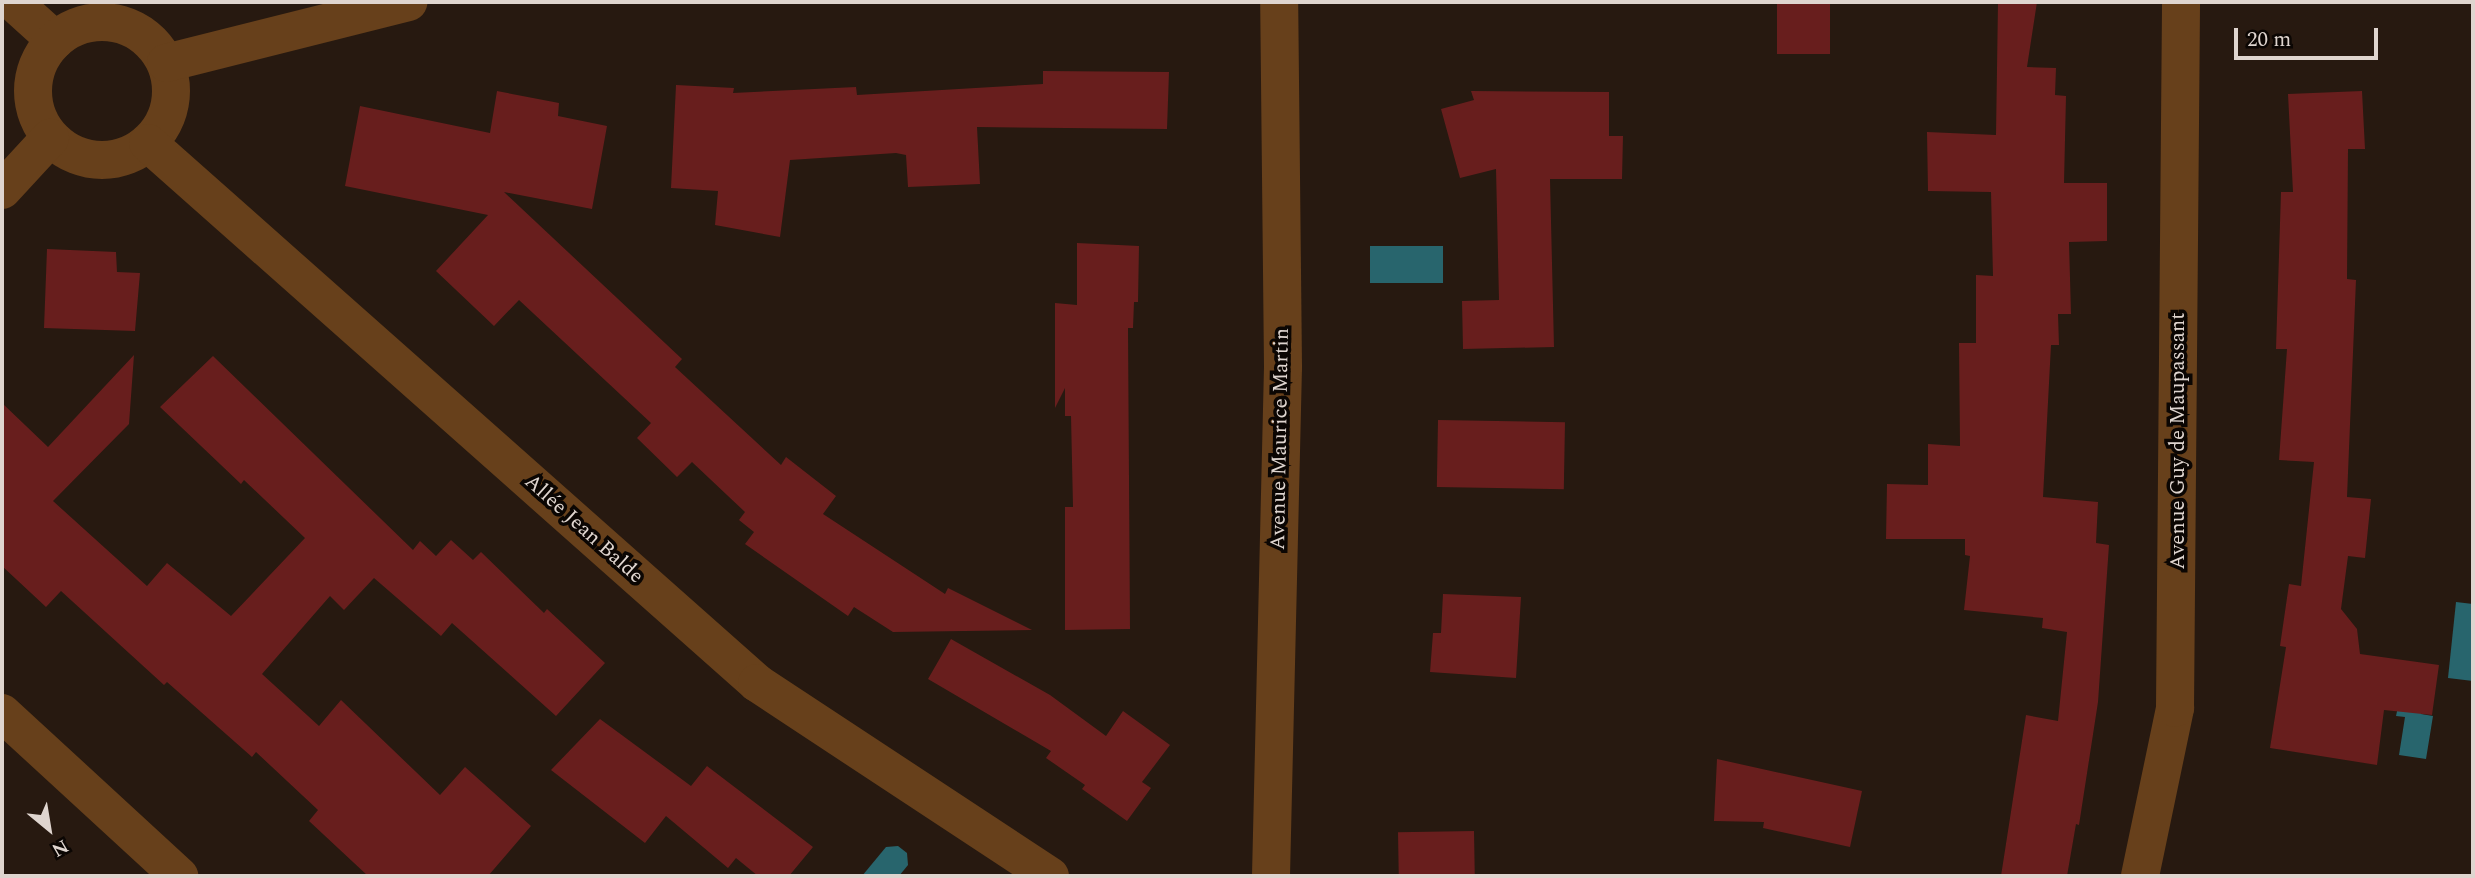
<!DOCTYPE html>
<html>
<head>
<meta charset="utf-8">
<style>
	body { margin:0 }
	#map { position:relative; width:2475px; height:878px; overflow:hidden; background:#271910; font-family:Spectral,serif }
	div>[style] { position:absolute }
	.water>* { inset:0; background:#28656d; transform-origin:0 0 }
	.building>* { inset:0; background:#681e1d; transform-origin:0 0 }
	.minor>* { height:38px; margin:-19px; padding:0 19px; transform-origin:19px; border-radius:19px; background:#67401b }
	.minor>.ring { margin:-19px; padding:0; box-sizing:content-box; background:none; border:38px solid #67401b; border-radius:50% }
	span { translate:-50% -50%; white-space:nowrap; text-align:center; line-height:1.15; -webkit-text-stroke:7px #0b0603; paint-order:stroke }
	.street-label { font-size:21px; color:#dfd5cf }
	.frame { position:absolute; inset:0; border:4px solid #dfd5cf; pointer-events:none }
	.north { position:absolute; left:14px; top:794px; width:70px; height:70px; -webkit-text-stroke:5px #0b0603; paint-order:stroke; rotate:150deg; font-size:19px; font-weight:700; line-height:28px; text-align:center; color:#dfd5cf }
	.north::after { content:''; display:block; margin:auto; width:24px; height:32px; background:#dfd5cf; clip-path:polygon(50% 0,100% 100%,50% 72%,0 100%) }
	.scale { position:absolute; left:2234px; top:28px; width:144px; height:32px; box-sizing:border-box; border:4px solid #dfd5cf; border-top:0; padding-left:9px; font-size:21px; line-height:24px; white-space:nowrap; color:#dfd5cf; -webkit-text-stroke:5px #0b0603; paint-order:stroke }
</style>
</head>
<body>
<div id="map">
	<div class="water">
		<i style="left:1370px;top:246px;width:73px;height:37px"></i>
		<i style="clip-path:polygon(2456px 602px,2473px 604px,2473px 681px,2448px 678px)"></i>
		<i style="clip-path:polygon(2399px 702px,2423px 706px,2421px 714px,2433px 716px,2426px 759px,2399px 755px,2405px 717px,2396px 716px)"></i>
		<i style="clip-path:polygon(898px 846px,907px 853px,908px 865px,899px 876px,862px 876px,886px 847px)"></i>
	</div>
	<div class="building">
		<i style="left:1777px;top:2px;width:53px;height:52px"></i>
		<i style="clip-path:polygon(1998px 2px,2037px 2px,2027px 67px,2056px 68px,2055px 95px,2066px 96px,2064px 183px,2107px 183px,2107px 241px,2069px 242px,2071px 314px,2058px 314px,2059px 345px,2051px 345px,2043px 497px,2098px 502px,2096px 543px,2109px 545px,2098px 702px,2079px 825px,2076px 824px,2067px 876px,2001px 876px,2026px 715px,2058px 721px,2067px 632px,2042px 628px,2043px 618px,1964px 610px,1970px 556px,1965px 555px,1965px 539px,1886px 539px,1887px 484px,1928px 485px,1928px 444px,1960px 446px,1959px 343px,1976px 343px,1976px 275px,1993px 276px,1991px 192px,1928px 191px,1927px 132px,1996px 135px)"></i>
		<i style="clip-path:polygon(1043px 71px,1169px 72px,1167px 129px,977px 127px,980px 184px,908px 187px,906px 155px,896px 153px,790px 160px,780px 237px,715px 225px,718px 191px,671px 188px,676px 85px,734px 88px,733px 93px,856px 87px,857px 95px,1043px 84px)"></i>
		<i style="clip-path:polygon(497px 91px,559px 103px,558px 116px,607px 126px,592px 209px,504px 192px,682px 359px,675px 367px,781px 465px,786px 457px,836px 496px,823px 514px,945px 594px,948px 588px,1032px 630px,893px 632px,854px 607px,848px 616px,745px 544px,754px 532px,739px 520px,745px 512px,692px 462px,677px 477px,637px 438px,651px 423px,519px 300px,494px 326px,436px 271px,488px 215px,345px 186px,360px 106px,490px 133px)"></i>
		<i style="clip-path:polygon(1471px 91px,1609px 92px,1609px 136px,1623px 136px,1622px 179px,1550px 179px,1554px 347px,1463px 349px,1462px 301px,1499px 300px,1496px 169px,1460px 178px,1441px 109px,1474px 100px)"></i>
		<i style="clip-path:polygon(2362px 91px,2365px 149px,2348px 149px,2347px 279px,2356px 280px,2347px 497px,2371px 499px,2365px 558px,2348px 556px,2341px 609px,2357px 629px,2360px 654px,2439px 665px,2432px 715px,2384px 710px,2377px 765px,2270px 748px,2286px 647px,2280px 646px,2289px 584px,2301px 586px,2314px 462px,2279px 460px,2287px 349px,2276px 349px,2281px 192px,2293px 192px,2288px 94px)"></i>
		<i style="clip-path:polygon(1077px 243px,1139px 246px,1138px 302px,1134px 302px,1133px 328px,1128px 328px,1130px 629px,1065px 630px,1065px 507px,1073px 507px,1071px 416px,1065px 416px,1065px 388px,1055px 408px,1055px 303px,1077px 305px)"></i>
		<i style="clip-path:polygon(47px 249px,116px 252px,117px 272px,140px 273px,135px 331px,44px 328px)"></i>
		<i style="clip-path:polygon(134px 355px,129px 424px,53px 501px,147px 586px,167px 563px,231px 616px,305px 538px,244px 480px,241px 484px,160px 407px,213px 356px,413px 550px,420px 541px,436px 556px,451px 540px,473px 560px,481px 552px,544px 613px,547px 609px,605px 663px,556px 716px,452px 623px,441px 636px,374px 578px,344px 610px,330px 596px,262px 674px,319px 726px,341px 700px,440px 795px,465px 767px,531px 826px,488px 876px,368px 876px,309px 821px,318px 810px,256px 752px,252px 757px,167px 682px,164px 685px,61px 591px,46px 607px,2px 566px,2px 403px,48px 447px)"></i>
		<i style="left:1438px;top:420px;width:127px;height:67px;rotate:1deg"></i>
		<i style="clip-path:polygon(1443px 594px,1521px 597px,1516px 678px,1430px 672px,1433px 633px,1441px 633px)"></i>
		<i style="clip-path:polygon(951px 639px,1050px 695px,1106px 736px,1123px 711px,1170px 745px,1142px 782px,1151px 788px,1127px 821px,1082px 789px,1085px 785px,1046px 758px,1051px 751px,928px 679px)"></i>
		<i style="clip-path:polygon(600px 719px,691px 786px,707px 766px,813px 847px,789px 876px,758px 876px,736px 858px,728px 868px,666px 816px,645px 843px,551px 770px)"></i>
		<i style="clip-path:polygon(1717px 759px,1862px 791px,1850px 847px,1763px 828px,1764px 822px,1714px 821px)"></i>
		<i style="left:1474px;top:831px;width:45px;height:76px;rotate:89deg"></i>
	</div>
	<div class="minor">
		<i style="left:13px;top:2px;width:57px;rotate:42.1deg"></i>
		<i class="ring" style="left:33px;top:22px;width:100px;height:100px"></i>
		<i style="left:166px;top:63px;width:250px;rotate:-14.1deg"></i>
		<i style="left:148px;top:143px;width:814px;rotate:41.56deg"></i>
		<i style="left:757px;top:683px;width:351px;rotate:33.4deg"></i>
		<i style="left:2px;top:190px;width:71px;rotate:-47.3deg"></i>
		<i style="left:2px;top:713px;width:241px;rotate:42.6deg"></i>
		<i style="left:1271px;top:876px;width:509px;rotate:-88.65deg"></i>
		<i style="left:1283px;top:367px;width:365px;rotate:-90.6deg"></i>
		<i style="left:2140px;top:876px;width:172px;rotate:-78.2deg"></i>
		<i style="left:2175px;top:708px;width:706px;rotate:-89.51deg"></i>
	</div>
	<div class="street-label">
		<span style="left:1280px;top:439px;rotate:-89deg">Avenue Maurice Martin</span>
		<span style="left:2178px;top:441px;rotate:-90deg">Avenue Guy de Maupassant</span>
		<span style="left:584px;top:529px;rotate:42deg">Allée Jean Balde</span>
	</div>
	<div class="frame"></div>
	<div class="north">N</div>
	<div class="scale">20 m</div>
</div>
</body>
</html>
